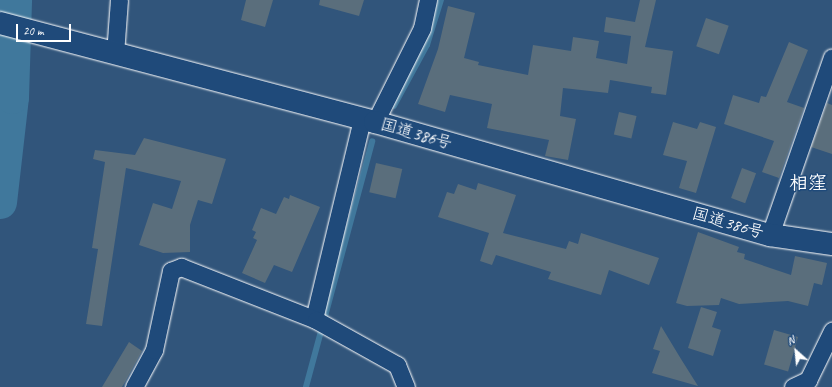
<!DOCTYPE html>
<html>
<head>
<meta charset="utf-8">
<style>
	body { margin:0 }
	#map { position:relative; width:832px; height:387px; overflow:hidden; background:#31557b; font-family:Caveat,"Klee One",sans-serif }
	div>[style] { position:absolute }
	.stream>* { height:5.5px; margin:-2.75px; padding:0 2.75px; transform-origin:2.75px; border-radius:2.75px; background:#40789c }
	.river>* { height:33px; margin:-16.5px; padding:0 16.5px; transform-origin:16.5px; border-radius:16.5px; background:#40789c }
	.building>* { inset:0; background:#5a6e7c; transform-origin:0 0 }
	.roads { filter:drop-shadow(0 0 1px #fff) drop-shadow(0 0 1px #fff) }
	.minor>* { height:17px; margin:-8.5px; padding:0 8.5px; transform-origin:8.5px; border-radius:8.5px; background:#1f4a7a }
	.trunk>* { height:22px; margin:-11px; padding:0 11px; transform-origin:11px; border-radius:11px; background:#1f4a7a }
	span { translate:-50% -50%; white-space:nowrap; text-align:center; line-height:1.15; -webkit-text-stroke:3px #1f4a7a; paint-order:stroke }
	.street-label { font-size:17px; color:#fff }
	.quarter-label { font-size:19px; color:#fff; font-weight:700 }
	.north { position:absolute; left:776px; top:331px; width:40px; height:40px; -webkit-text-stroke:3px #1f4a7a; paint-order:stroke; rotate:333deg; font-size:11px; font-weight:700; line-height:16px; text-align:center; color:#fff }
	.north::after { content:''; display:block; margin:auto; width:14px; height:18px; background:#fff; clip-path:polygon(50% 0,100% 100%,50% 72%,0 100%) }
	.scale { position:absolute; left:16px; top:24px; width:55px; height:18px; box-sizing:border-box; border:2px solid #fff; border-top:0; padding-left:5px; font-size:12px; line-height:14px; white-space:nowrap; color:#fff; -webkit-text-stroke:3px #1f4a7a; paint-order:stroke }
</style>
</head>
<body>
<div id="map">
	<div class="stream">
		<i style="left:394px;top:106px;width:69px;rotate:-61.6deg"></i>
		<i style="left:427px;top:45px;width:47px;rotate:-72.7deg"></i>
		<i style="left:306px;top:387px;width:254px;rotate:-74.9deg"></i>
	</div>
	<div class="river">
		<i style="left:0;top:202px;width:106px;rotate:-83.5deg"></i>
		<i style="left:12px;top:97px;width:97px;rotate:-88.2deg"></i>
	</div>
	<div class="building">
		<i style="clip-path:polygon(246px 0,273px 0,265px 27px,241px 20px)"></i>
		<i style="clip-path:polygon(320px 0,364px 0,359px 16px,319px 5px)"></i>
		<i style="clip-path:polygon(640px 0,656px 0,645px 47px,673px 51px,666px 95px,651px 93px,652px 87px,610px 80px,608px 93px,563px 88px,560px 116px,576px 119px,568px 160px,545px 156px,549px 140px,487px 128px,492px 104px,450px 95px,445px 112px,418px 104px,438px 49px,448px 6px,475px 13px,464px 58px,479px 62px,478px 65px,528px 75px,533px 45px,571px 51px,573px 37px,599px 41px,596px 58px,627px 64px,631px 36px,604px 32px,606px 17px,635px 22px)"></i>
		<i style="left:706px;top:18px;width:24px;height:30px;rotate:19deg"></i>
		<i style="clip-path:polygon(789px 42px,808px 50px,787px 102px,804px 108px,779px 178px,762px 172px,774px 141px,724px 124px,733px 95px,759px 103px,761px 96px,766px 97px)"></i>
		<i style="clip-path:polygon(827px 103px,832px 105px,832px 154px,811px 147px)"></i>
		<i style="left:619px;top:112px;width:18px;height:23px;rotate:13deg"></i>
		<i style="clip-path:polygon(673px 122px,697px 129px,700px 122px,716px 127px,696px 193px,679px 188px,687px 161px,663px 155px)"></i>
		<i style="clip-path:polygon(144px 138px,226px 159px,212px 204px,198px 200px,190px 225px,190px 252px,163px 253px,139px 245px,153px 203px,172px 209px,181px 181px,126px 168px,102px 326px,86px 324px,98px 249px,92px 248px,105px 162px,93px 159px,95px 150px,135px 155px)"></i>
		<i style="left:376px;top:163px;width:27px;height:30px;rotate:13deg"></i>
		<i style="left:742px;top:168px;width:15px;height:32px;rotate:20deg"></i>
		<i style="clip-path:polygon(478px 183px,516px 195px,503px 233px,566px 249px,569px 241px,578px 244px,581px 233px,659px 258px,649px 285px,609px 270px,601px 295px,548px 279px,551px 272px,496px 255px,492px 265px,480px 261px,489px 233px,438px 217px,447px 192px,454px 194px,458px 184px,476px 190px)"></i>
		<i style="clip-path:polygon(290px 195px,320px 207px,292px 272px,274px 265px,265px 283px,242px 273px,257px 240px,253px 238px,256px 232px,252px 230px,261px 208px,276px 214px,284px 197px,289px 199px)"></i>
		<i style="clip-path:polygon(698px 232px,739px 247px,737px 252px,745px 254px,744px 259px,791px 275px,795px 256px,827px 263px,822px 285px,814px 283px,808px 306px,788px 301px,739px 304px,721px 298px,719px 305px,687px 306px,676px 303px)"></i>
		<i style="clip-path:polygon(701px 307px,717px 312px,712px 327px,721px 330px,713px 356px,688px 348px)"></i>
		<i style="clip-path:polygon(661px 326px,681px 359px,698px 386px,652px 373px,660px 351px,653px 349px)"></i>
		<i style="left:774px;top:330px;width:25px;height:36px;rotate:16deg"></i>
		<i style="clip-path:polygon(129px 342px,142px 351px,125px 382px,122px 387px,102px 387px)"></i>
	</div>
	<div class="roads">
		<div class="minor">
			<i style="left:115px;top:54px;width:54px;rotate:-85.8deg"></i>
			<i style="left:375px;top:122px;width:105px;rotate:-63.4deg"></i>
			<i style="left:422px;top:28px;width:29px;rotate:-78deg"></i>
			<i style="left:770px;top:235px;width:188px;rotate:-70.8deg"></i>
			<i style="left:314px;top:319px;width:206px;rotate:-76.5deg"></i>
			<i style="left:134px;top:387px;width:42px;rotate:-61.6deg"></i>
			<i style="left:154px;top:350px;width:81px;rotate:-77.9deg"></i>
			<i style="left:171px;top:271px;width:11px;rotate:-22deg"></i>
			<i style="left:181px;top:267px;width:145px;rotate:21.4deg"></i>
			<i style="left:316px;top:320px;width:93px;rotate:29.1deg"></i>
			<i style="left:397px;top:365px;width:24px;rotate:68deg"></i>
			<i style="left:793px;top:387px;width:17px;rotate:-25deg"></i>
			<i style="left:808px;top:380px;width:55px;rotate:-63.9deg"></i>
		</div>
		<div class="trunk">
			<i style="left:0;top:23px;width:388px;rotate:14.8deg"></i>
			<i style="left:375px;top:122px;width:411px;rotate:16deg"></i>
			<i style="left:770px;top:235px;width:63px;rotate:8.3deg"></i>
		</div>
	</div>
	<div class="street-label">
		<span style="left:416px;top:134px;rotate:16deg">国道386号</span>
		<span style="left:728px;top:223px;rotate:16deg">国道386号</span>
	</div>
	<div class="quarter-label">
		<span style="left:808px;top:184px">相窪</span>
	</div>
	<div class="north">N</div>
	<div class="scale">20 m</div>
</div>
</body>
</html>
